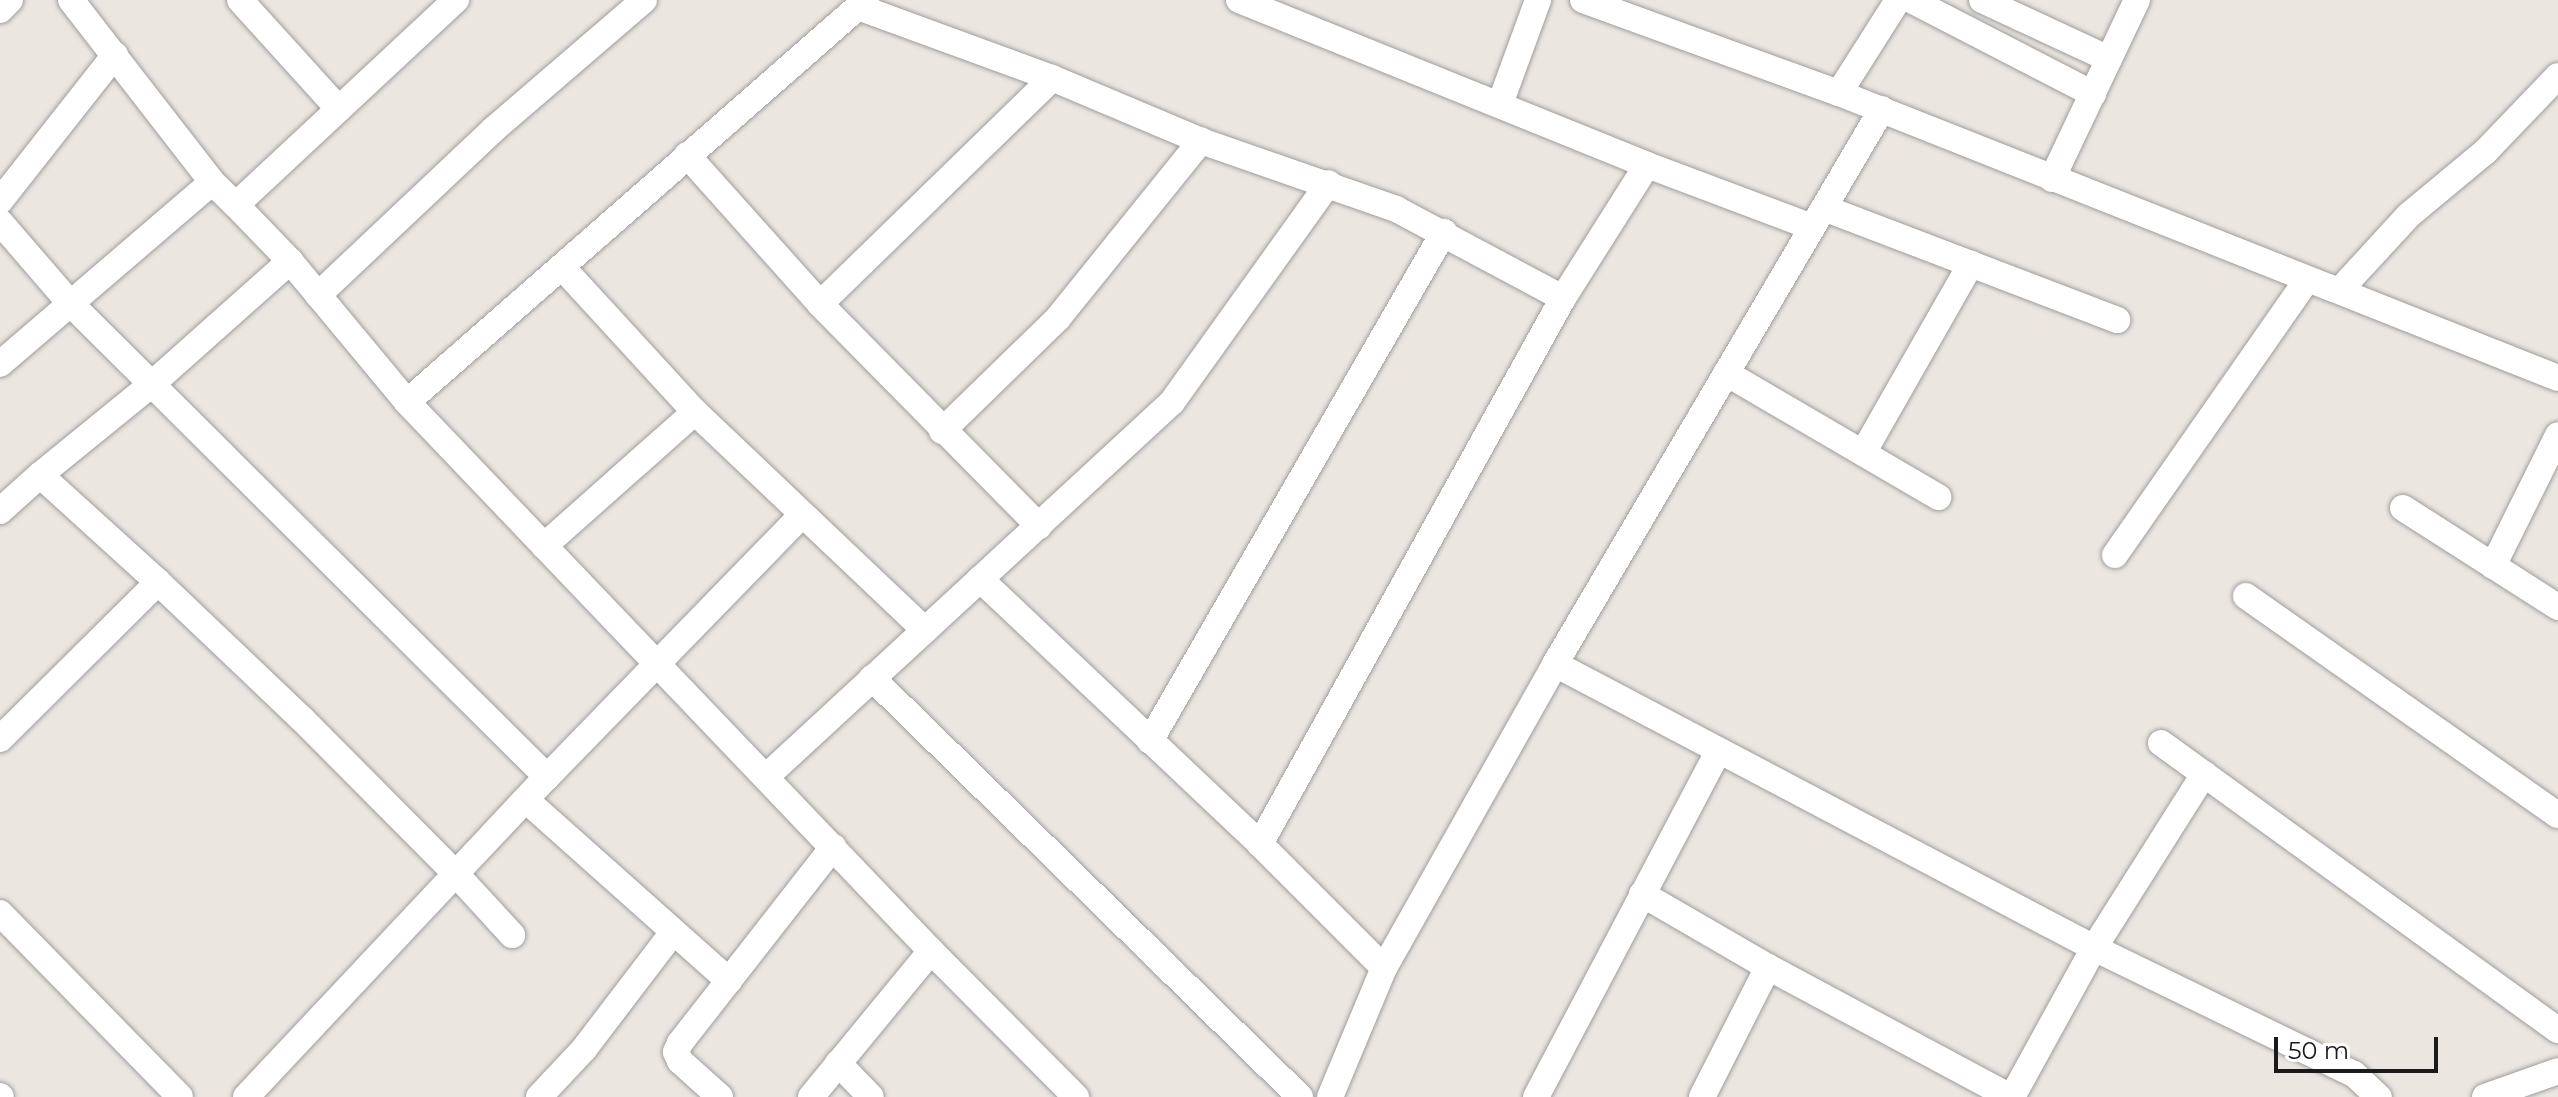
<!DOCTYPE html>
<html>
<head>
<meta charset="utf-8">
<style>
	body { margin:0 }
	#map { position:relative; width:2558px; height:1097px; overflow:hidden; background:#ece6e0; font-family:Montserrat,sans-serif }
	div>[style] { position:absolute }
	.roads { filter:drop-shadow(0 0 2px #9e9e9e) drop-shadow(0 0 2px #9e9e9e) }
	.minor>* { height:26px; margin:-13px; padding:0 13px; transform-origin:13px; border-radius:13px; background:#fff }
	span { translate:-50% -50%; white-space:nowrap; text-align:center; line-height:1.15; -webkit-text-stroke:7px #fff; paint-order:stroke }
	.scale { position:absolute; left:2274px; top:1037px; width:164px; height:36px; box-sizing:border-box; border:4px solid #1a1a1a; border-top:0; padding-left:10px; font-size:24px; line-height:28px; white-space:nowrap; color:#1a1a1a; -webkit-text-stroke:6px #fff; paint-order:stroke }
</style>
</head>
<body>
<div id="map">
	<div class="roads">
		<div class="minor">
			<i style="left:71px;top:0;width:230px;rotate:52.2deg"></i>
			<i style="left:240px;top:0;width:147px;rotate:47.8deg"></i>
			<i style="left:1239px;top:0;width:440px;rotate:22deg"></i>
			<i style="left:1647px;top:165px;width:176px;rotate:20.6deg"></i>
			<i style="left:1583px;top:0;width:272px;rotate:20deg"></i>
			<i style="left:1839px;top:93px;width:773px;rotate:21.62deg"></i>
			<i style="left:1911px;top:0;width:205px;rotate:27.3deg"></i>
			<i style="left:1982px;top:0;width:140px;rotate:24.9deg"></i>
			<i style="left:858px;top:7px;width:207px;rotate:20.1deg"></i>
			<i style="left:1052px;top:78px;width:162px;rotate:22.9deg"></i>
			<i style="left:1201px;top:141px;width:207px;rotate:19.2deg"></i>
			<i style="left:1396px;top:209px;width:189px;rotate:28.1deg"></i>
			<i style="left:0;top:10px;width:14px;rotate:-45deg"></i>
			<i style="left:1839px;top:93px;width:110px;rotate:-57.6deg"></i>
			<i style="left:1500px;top:104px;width:111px;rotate:-69.9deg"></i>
			<i style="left:687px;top:155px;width:200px;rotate:48.2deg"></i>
			<i style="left:820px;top:304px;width:312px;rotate:45.4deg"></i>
			<i style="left:2052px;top:179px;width:198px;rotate:-64.6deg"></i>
			<i style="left:0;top:201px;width:186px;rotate:-51.8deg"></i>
			<i style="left:236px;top:205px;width:78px;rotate:46deg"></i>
			<i style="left:1824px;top:208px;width:314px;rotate:20.9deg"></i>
			<i style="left:0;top:222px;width:106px;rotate:49.2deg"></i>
			<i style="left:69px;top:302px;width:674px;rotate:44.82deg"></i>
			<i style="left:562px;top:267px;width:197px;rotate:47.5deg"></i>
			<i style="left:695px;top:412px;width:317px;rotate:43.5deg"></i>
			<i style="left:2340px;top:290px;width:102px;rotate:-47.4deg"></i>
			<i style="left:2409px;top:215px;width:99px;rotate:-39.7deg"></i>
			<i style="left:2485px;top:152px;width:105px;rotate:-46.2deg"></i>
			<i style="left:318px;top:295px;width:241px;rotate:-43.3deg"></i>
			<i style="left:493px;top:130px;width:199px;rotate:-40.7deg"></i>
			<i style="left:820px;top:304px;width:324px;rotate:-44.2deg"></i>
			<i style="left:0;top:364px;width:279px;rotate:-40.6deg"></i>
			<i style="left:212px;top:182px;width:33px;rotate:44deg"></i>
			<i style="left:236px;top:205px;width:301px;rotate:-43deg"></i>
			<i style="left:1726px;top:373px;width:246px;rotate:30.3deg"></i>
			<i style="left:407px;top:402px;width:759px;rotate:46.33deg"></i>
			<i style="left:931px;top:951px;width:206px;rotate:45.2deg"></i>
			<i style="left:942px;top:431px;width:162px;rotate:-44.2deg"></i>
			<i style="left:1058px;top:318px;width:228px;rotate:-51.1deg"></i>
			<i style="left:1863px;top:453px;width:218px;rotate:-60.3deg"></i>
			<i style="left:2403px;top:508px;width:184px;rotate:32.6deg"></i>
			<i style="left:0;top:511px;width:54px;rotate:-42deg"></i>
			<i style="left:544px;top:546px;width:202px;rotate:-41.6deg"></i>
			<i style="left:2115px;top:555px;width:334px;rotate:-55.1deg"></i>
			<i style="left:2493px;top:566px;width:146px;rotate:-63.6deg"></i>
			<i style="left:980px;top:579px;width:386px;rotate:43.4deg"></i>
			<i style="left:1260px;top:844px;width:175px;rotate:45deg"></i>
			<i style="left:158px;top:582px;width:199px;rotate:43.6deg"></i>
			<i style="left:302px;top:719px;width:218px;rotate:45.2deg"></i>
			<i style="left:456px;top:874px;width:83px;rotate:47.4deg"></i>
			<i style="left:2246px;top:596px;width:381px;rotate:35.1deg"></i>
			<i style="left:1555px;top:664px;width:609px;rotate:27.78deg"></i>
			<i style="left:2094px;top:948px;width:289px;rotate:25.9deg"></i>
			<i style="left:2354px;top:1074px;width:34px;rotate:43deg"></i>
			<i style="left:872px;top:678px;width:599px;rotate:44.39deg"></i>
			<i style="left:0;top:739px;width:223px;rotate:-44.8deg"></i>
			<i style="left:158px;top:582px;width:159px;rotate:-137.8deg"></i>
			<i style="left:40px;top:475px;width:144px;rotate:-39.1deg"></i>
			<i style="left:152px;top:384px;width:185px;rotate:-41.7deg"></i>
			<i style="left:290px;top:261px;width:183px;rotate:50.3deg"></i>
			<i style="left:407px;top:402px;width:610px;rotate:-41.21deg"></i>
			<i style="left:1150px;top:741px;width:588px;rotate:-59.99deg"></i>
			<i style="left:2161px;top:743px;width:490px;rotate:35.9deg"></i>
			<i style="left:767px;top:776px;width:551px;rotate:-42.72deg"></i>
			<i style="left:1172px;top:402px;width:269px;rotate:-54.4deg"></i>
			<i style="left:526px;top:800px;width:272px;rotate:41.7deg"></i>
			<i style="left:1260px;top:844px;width:624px;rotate:-60.97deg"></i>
			<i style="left:1563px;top:298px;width:157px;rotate:-57.7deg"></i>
			<i style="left:1642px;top:894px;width:146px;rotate:30.1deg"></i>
			<i style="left:1768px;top:967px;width:275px;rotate:28.2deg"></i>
			<i style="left:0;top:913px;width:257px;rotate:45.6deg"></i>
			<i style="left:838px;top:1063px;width:47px;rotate:45.9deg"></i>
			<i style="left:0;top:1096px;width:1px;rotate:45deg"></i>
			<i style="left:246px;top:1097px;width:439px;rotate:-46.8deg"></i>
			<i style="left:547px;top:777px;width:366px;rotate:-45.8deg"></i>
			<i style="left:539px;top:1097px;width:66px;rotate:-46.8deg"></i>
			<i style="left:584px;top:1049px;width:147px;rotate:-52.7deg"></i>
			<i style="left:720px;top:1097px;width:54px;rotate:-138deg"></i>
			<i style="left:680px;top:1061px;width:10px;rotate:-114deg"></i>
			<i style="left:676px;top:1052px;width:10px;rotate:-66deg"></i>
			<i style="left:680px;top:1043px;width:249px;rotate:-52deg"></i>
			<i style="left:811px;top:1097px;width:189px;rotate:-50.6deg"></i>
			<i style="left:1330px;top:1097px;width:140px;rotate:-67.3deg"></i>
			<i style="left:1384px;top:968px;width:349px;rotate:-60.6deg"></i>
			<i style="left:1555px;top:664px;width:644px;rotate:-59.49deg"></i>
			<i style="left:1536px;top:1097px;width:390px;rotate:-62.2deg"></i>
			<i style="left:1702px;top:1097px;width:146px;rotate:-63.1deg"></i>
			<i style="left:2012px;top:1097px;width:170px;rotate:-61.2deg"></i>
			<i style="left:2094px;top:948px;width:206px;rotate:-57.7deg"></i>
			<i style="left:2485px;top:1097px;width:77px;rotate:-19.6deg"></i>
		</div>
	</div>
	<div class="scale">50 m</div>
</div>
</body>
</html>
